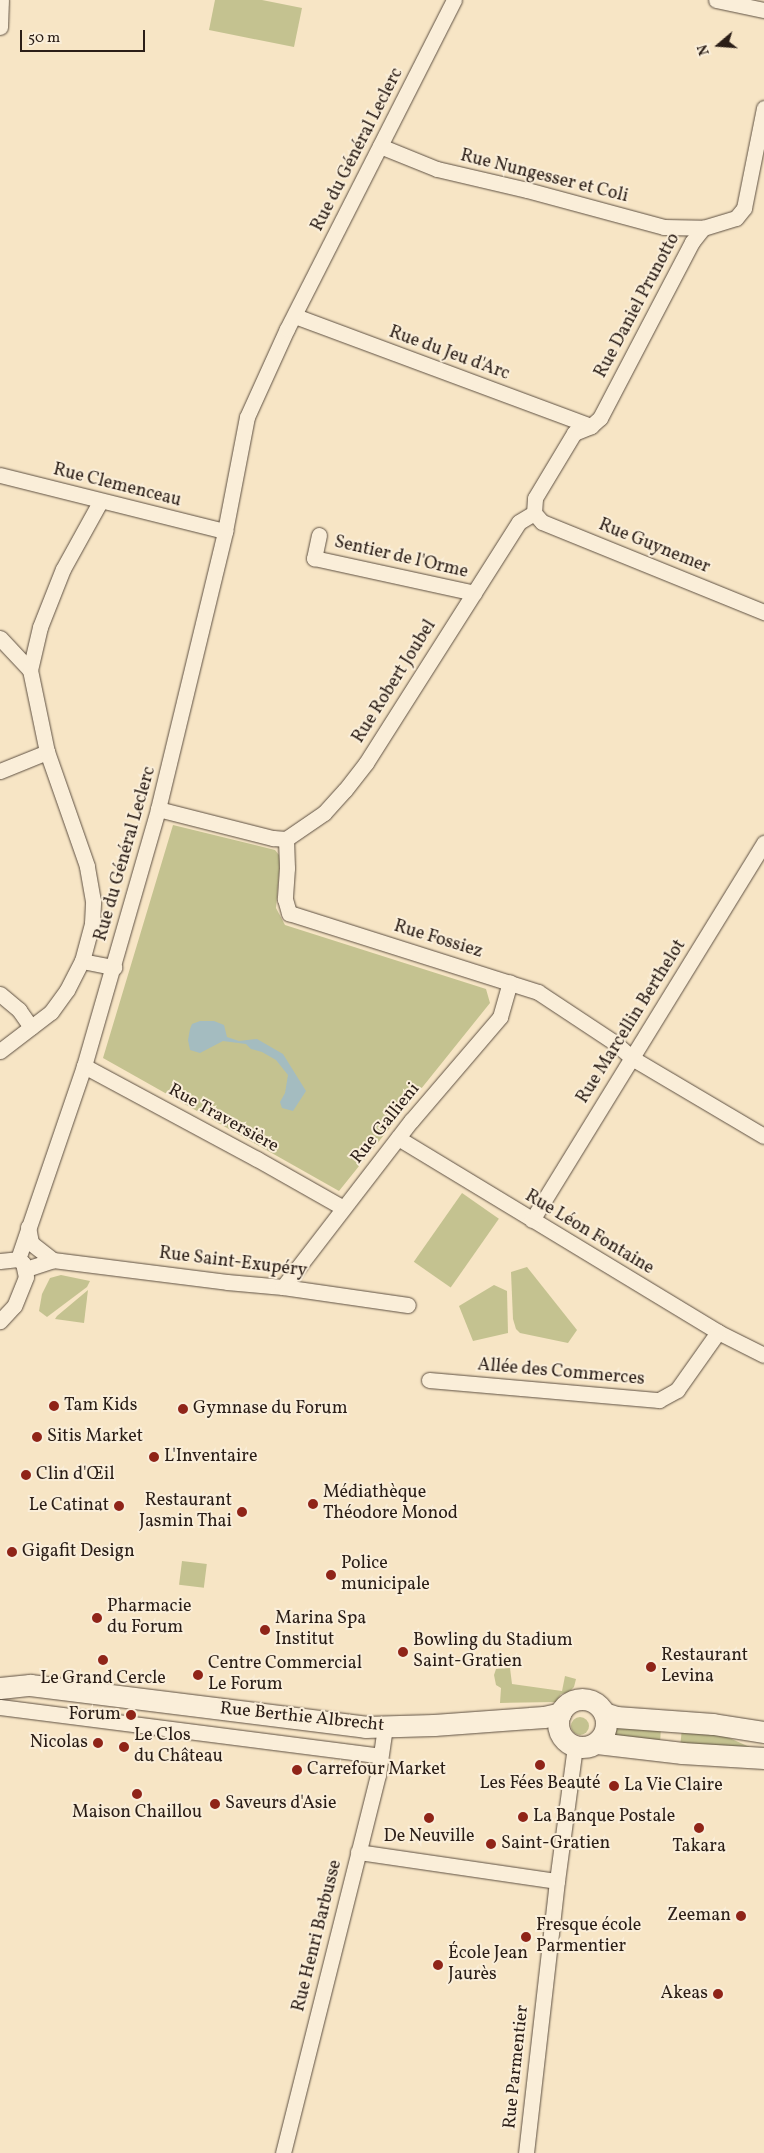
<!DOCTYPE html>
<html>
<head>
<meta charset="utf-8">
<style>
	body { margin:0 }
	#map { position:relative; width:764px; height:2153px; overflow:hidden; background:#f7e5c5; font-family:Vollkorn,serif }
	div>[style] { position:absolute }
	.green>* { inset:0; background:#c4c290; transform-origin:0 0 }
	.round { border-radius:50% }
	.water>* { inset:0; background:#a4bcc0 }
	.roads { filter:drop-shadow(0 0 1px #5e5042) drop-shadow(0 0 1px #5e5042) }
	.street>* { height:15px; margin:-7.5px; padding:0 7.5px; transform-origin:7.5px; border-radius:7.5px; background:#faeed9 }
	.secondary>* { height:21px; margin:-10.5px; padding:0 10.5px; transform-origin:10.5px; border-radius:10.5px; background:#faeed9 }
	.secondary>.ring { margin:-10.5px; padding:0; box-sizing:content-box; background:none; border:21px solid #faeed9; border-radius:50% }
	.dots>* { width:14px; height:14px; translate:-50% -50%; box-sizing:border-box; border:2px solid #faeed9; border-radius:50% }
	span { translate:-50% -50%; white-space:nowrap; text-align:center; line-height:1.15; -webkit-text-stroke:4px #faeed9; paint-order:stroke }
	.street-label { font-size:18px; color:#2b1e17 }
	.poi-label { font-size:18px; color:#2b1e17 }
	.left { translate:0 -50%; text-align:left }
	.right { translate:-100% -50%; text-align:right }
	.north { position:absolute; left:694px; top:20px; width:50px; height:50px; -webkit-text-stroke:4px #faeed9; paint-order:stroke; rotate:252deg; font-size:14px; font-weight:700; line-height:20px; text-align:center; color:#2b1e17 }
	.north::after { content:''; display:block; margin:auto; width:18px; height:22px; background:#2b1e17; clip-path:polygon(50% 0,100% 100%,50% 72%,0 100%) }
	.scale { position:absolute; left:20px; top:30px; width:125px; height:22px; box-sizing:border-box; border:2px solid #2b1e17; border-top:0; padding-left:6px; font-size:15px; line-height:18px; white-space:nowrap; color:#2b1e17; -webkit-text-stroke:4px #faeed9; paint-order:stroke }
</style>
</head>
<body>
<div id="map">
	<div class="green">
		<i style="clip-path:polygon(215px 0,262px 0,302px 8px,294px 47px,209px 30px)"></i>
		<i style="clip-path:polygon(173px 825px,275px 850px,279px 855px,280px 862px,276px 908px,285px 925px,486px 989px,490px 1003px,339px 1191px,103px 1058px)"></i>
		<i style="left:462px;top:1193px;width:45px;height:84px;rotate:35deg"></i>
		<i style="clip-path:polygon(527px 1267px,577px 1330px,568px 1343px,520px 1333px,516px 1329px,513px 1319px,511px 1272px)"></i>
		<i style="clip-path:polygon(61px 1275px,90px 1281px,87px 1287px,47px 1317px,39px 1311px,42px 1294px,50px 1278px)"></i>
		<i style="clip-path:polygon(494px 1285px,507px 1291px,508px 1333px,473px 1341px,459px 1306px)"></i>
		<i style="clip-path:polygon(88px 1290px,84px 1323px,55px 1319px,57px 1316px)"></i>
		<i style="left:182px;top:1561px;width:25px;height:24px;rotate:7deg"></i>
		<i style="clip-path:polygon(510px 1668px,512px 1684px,562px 1691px,565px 1676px,576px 1679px,574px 1687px,569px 1692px,561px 1694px,556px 1702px,500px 1703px,501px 1688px,496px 1685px,494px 1675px,496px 1669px)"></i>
		<i class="round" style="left:571px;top:1717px;width:18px;height:18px"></i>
		<i style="clip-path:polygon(608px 1723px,661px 1726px,660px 1745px,606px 1738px)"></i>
		<i style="clip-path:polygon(682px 1728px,716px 1732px,763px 1753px,680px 1748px)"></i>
	</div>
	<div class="water">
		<i style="clip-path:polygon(200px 1021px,214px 1021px,224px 1025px,227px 1037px,239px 1041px,257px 1039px,283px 1054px,306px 1091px,293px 1111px,282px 1108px,280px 1102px,285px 1093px,288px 1075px,276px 1060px,262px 1052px,251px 1049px,246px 1044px,223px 1041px,200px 1053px,190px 1050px,188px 1040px,190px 1029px,192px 1024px)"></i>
	</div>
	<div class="roads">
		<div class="street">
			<i style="left:716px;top:0;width:49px;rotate:11.8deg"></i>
			<i style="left:0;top:27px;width:27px;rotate:-88deg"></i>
			<i style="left:380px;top:146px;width:61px;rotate:22deg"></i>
			<i style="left:437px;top:169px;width:92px;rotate:13.1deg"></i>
			<i style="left:527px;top:190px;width:142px;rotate:15.1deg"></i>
			<i style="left:664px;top:227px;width:39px;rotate:1deg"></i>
			<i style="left:295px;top:316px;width:316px;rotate:20.4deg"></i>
			<i style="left:0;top:475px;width:232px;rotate:14deg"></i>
			<i style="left:534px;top:513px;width:12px;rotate:48deg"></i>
			<i style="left:542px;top:522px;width:240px;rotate:22.1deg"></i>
			<i style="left:319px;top:535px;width:24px;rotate:102deg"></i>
			<i style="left:314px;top:558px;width:164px;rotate:12.3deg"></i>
			<i style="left:0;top:638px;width:44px;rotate:46.8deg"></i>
			<i style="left:0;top:771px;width:51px;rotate:-22deg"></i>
			<i style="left:158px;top:809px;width:119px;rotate:14.2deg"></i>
			<i style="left:273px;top:838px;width:13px;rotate:4deg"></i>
			<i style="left:286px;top:839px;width:46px;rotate:-34.4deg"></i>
			<i style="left:324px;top:813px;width:31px;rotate:-48deg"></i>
			<i style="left:345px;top:790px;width:34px;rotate:-52deg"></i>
			<i style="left:366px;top:763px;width:285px;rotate:-57.6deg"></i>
			<i style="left:519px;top:522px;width:17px;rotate:-31deg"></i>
			<i style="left:534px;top:513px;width:15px;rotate:-86deg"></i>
			<i style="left:535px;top:498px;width:76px;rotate:-59deg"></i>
			<i style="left:574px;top:433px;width:18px;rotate:-22deg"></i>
			<i style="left:591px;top:426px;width:12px;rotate:-42deg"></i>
			<i style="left:600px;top:418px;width:199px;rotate:-62.4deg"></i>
			<i style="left:692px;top:242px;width:18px;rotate:-52deg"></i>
			<i style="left:703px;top:228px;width:34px;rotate:-17deg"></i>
			<i style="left:736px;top:218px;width:13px;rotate:-51deg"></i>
			<i style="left:744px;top:208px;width:102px;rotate:-78.7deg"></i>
			<i style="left:286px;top:839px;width:29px;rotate:88deg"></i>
			<i style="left:287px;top:868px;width:31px;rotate:94deg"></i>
			<i style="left:285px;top:899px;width:15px;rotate:74deg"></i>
			<i style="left:289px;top:913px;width:261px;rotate:17.6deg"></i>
			<i style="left:538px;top:992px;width:92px;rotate:33.5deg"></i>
			<i style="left:615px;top:1043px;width:23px;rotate:41deg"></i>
			<i style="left:632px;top:1058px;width:153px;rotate:30.6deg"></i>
			<i style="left:82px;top:961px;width:33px;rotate:11deg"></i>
			<i style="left:0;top:994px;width:25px;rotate:40deg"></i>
			<i style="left:19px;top:1010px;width:21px;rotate:55deg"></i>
			<i style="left:0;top:1051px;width:64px;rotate:-37.4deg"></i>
			<i style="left:51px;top:1012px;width:27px;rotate:-54deg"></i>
			<i style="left:67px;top:990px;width:33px;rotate:-63deg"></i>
			<i style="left:82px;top:961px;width:39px;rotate:-75deg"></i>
			<i style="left:92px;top:923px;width:22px;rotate:-87deg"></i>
			<i style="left:93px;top:901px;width:36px;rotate:-100deg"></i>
			<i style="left:87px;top:866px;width:121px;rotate:-109.3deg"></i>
			<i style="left:47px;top:752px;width:84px;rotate:-101.7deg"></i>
			<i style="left:30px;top:670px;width:44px;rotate:-76.9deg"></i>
			<i style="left:40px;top:627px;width:62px;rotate:-68.4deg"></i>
			<i style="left:63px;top:569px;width:77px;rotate:-61.1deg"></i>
			<i style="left:84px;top:1066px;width:196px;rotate:28.3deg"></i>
			<i style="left:257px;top:1159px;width:98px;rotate:29.5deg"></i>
			<i style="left:398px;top:1138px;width:374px;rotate:31.2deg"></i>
			<i style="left:718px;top:1332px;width:51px;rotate:26.6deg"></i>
			<i style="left:532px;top:1220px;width:443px;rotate:-58.4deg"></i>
			<i style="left:28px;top:1227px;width:16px;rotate:79deg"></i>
			<i style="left:31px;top:1243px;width:28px;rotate:38deg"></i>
			<i style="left:18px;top:1259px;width:204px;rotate:-71.1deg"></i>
			<i style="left:84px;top:1066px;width:267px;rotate:-73.9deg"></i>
			<i style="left:158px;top:809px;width:286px;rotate:-76.4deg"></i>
			<i style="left:225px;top:531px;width:116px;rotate:-79.1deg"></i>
			<i style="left:247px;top:417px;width:97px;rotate:-65.6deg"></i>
			<i style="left:287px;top:329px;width:369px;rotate:-63.1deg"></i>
			<i style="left:0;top:1261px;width:18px;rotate:-6deg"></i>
			<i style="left:18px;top:1259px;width:6px;rotate:39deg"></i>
			<i style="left:23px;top:1263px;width:14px;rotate:78deg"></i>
			<i style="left:26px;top:1277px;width:31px;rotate:112deg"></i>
			<i style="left:14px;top:1306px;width:21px;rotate:133deg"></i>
			<i style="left:26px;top:1269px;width:28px;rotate:-18deg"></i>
			<i style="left:53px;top:1260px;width:175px;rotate:7.2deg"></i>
			<i style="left:227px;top:1282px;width:56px;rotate:5.1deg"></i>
			<i style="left:283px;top:1287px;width:126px;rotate:8.2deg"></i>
			<i style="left:283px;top:1287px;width:210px;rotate:-52.4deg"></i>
			<i style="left:411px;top:1121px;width:137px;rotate:-49.4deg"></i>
			<i style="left:500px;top:1017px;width:36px;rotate:-74deg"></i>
			<i style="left:429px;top:1380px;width:231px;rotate:5deg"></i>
			<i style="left:659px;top:1400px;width:21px;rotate:-29deg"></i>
			<i style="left:677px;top:1390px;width:71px;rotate:-54.7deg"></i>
			<i style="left:0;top:1707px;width:383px;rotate:7.3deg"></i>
			<i style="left:358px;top:1852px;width:201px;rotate:8.3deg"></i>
			<i style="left:283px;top:2153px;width:390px;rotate:-75.9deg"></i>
			<i style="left:378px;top:1775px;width:49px;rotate:-81.7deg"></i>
			<i style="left:526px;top:2153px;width:274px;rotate:-83.5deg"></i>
			<i style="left:557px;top:1881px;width:136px;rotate:-82.4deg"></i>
		</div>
		<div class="secondary">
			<i style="left:0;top:1688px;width:30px;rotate:-6deg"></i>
			<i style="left:30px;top:1685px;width:338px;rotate:7.1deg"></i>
			<i style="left:365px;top:1727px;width:69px;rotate:-1.7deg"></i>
			<i style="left:434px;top:1725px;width:110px;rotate:-4.2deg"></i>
			<i style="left:544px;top:1717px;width:17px;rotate:-13deg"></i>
			<i class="ring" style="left:558px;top:1699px;width:27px;height:27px"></i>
			<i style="left:604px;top:1713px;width:13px;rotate:18deg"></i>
			<i style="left:616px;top:1717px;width:97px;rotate:4.1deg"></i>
			<i style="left:713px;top:1724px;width:52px;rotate:8.9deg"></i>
			<i style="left:597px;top:1743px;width:86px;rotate:6.7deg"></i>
			<i style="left:682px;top:1753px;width:82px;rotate:3.5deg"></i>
		</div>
	</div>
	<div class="dots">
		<i style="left:54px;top:1406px;background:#8f2418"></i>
		<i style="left:183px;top:1409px;background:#8f2418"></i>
		<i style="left:37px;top:1437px;background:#8f2418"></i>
		<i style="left:154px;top:1457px;background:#8f2418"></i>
		<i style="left:26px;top:1475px;background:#8f2418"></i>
		<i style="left:313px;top:1504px;background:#8f2418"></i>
		<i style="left:119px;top:1506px;background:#8f2418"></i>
		<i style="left:242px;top:1512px;background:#8f2418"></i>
		<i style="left:12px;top:1552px;background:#8f2418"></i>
		<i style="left:331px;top:1575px;background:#8f2418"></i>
		<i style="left:97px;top:1618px;background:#8f2418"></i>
		<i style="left:265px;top:1630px;background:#8f2418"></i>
		<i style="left:403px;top:1652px;background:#8f2418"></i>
		<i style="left:103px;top:1660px;background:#8f2418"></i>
		<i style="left:651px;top:1667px;background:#8f2418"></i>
		<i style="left:198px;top:1675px;background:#8f2418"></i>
		<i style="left:131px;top:1715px;background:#8f2418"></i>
		<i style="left:98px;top:1743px;background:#8f2418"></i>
		<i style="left:124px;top:1747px;background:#8f2418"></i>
		<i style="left:540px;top:1765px;background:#8f2418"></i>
		<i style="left:297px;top:1770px;background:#8f2418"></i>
		<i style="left:614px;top:1786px;background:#8f2418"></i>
		<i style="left:137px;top:1794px;background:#8f2418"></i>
		<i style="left:215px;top:1804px;background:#8f2418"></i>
		<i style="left:523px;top:1817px;background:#8f2418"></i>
		<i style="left:429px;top:1818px;background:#8f2418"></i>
		<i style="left:699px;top:1828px;background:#8f2418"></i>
		<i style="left:491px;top:1844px;background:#8f2418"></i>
		<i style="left:741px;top:1916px;background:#8f2418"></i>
		<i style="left:526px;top:1937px;background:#8f2418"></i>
		<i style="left:438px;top:1965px;background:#8f2418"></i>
		<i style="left:718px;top:1994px;background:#8f2418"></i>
	</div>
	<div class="street-label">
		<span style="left:358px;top:150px;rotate:-63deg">Rue du Général Leclerc</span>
		<span style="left:544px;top:177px;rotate:14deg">Rue Nungesser et Coli</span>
		<span style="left:638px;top:306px;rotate:-62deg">Rue Daniel Prunotto</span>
		<span style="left:449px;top:354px;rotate:20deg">Rue du Jeu d'Arc</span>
		<span style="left:117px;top:486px;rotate:14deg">Rue Clemenceau</span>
		<span style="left:654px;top:547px;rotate:22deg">Rue Guynemer</span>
		<span style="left:401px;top:558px;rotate:13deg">Sentier de l'Orme</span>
		<span style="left:395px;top:682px;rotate:-58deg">Rue Robert Joubel</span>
		<span style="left:126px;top:854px;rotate:-74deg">Rue du Général Leclerc</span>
		<span style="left:438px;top:940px;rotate:17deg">Rue Fossiez</span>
		<span style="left:632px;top:1022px;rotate:-58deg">Rue Marcellin Berthelot</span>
		<span style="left:223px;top:1119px;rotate:29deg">Rue Traversière</span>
		<span style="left:386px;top:1124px;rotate:-51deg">Rue Gallieni</span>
		<span style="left:589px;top:1233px;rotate:31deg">Rue Léon Fontaine</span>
		<span style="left:233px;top:1263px;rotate:7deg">Rue Saint-Exupéry</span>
		<span style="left:561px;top:1373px;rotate:5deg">Allée des Commerces</span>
		<span style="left:302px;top:1718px;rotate:6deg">Rue Berthie Albrecht</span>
		<span style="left:318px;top:1936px;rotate:-76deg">Rue Henri Barbusse</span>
		<span style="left:517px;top:2067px;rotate:-84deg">Rue Parmentier</span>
	</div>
	<div class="poi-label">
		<span class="left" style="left:64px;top:1406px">Tam Kids</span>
		<span class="left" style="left:193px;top:1409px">Gymnase du Forum</span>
		<span class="left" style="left:47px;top:1437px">Sitis Market</span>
		<span class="left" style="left:164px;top:1457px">L'Inventaire</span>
		<span class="left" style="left:36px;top:1475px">Clin d'Œil</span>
		<span class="left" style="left:323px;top:1504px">Médiathèque<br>Théodore Monod</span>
		<span class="right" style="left:232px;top:1512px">Restaurant<br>Jasmin Thai</span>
		<span class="right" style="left:109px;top:1506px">Le Catinat</span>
		<span class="left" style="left:22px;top:1552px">Gigafit Design</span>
		<span class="left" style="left:341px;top:1575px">Police<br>municipale</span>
		<span class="left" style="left:107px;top:1618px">Pharmacie<br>du Forum</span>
		<span class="left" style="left:275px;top:1630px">Marina Spa<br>Institut</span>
		<span class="left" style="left:413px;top:1652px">Bowling du Stadium<br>Saint-Gratien</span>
		<span class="left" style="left:661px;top:1667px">Restaurant<br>Levina</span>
		<span class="left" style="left:208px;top:1675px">Centre Commercial<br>Le Forum</span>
		<span style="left:103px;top:1679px">Le Grand Cercle</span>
		<span class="right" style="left:121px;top:1715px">Forum</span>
		<span class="left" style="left:134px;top:1747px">Le Clos<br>du Château</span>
		<span class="right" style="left:88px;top:1743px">Nicolas</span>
		<span class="left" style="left:307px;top:1770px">Carrefour Market</span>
		<span style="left:540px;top:1784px">Les Fées Beauté</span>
		<span class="left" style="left:624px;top:1786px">La Vie Claire</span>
		<span class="left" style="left:225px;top:1804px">Saveurs d'Asie</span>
		<span style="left:137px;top:1813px">Maison Chaillou</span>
		<span class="left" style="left:533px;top:1817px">La Banque Postale</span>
		<span style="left:429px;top:1837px">De Neuville</span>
		<span class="left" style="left:501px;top:1844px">Saint-Gratien</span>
		<span style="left:699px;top:1847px">Takara</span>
		<span class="right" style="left:731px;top:1916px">Zeeman</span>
		<span class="left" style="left:536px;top:1937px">Fresque école<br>Parmentier</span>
		<span class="left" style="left:448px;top:1965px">École Jean<br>Jaurès</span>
		<span class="right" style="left:708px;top:1994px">Akeas</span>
	</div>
	<div class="north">N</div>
	<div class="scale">50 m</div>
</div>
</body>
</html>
